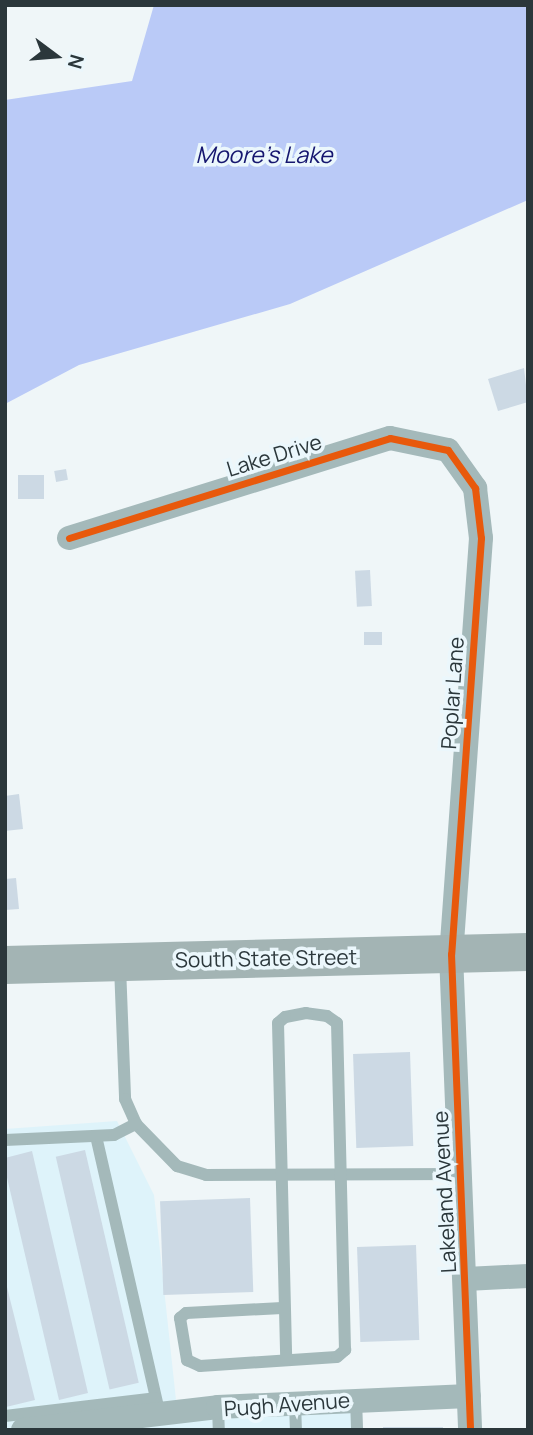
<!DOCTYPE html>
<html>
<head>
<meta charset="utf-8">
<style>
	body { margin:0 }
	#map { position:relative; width:533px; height:1435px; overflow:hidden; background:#eff6f8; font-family:Manrope,sans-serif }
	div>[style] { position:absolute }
	.built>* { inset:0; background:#def3fa }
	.water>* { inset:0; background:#bacaf7 }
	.building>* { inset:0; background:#ccd9e4; transform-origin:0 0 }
	.service>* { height:12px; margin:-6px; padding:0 6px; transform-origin:6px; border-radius:6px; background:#a4b9ba }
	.minor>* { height:24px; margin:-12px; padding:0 12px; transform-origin:12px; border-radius:12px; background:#a4b9ba }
	.primary>* { height:38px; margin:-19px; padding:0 19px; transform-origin:19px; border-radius:19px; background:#a3b4b4 }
	.cycleway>* { height:7px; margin:-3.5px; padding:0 3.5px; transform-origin:3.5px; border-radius:3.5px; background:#e8590c }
	span { translate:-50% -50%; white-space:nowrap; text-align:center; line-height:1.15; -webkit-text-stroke:7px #ebf7fc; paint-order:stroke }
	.street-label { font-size:21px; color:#2b373b }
	.water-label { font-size:23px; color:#15166f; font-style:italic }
	.frame { position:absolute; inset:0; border:7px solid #2b373b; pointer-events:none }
	.north { position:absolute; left:21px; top:21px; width:70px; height:70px; -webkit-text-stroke:5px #ebf7fc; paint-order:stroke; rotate:106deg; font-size:19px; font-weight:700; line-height:28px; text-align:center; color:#2b373b }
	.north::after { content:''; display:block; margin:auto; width:24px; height:32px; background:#2b373b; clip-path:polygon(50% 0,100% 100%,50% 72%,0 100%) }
</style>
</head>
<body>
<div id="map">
	<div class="built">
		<i style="clip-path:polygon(117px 1121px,154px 1195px,176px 1400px,356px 1399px,357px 1430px,5px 1430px,5px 1129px)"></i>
	</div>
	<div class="water">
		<i style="clip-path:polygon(154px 5px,528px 5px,528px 200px,290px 304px,79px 365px,5px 404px,5px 100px,132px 81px)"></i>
	</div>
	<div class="building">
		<i style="clip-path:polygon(524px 368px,528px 402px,498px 411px,488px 379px)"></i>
		<i style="left:66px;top:469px;width:11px;height:12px;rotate:80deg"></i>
		<i style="left:18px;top:475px;width:26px;height:24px"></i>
		<i style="left:370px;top:570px;width:36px;height:15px;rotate:87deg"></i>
		<i style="left:364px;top:632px;width:18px;height:13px"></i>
		<i style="clip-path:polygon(19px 794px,23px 829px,5px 831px,5px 796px)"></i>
		<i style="clip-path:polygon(16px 878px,19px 909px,5px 910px,5px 879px)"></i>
		<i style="left:410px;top:1052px;width:94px;height:57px;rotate:88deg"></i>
		<i style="left:85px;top:1150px;width:239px;height:30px;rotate:77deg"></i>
		<i style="clip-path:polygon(32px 1151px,88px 1393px,59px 1400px,5px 1169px,5px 1158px)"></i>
		<i style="left:250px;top:1198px;width:94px;height:90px;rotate:88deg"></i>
		<i style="left:416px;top:1245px;width:95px;height:59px;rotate:88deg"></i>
		<i style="clip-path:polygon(5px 1279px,35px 1400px,6px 1407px,5px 1403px)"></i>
		<i style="left:383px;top:1427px;width:60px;height:3px"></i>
	</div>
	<div class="service">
		<i style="left:120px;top:966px;width:133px;rotate:87.8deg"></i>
		<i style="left:125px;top:1099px;width:27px;rotate:66deg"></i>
		<i style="left:136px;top:1124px;width:59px;rotate:45.7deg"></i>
		<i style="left:177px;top:1166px;width:30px;rotate:17deg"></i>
		<i style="left:206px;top:1175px;width:255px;rotate:-0.2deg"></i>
		<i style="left:96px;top:1136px;width:286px;rotate:77.1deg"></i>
		<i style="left:5px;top:1140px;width:109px;rotate:-2.6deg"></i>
		<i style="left:114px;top:1135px;width:25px;rotate:-27deg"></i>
		<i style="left:282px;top:1308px;width:96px;rotate:177deg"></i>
		<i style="left:186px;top:1313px;width:8px;rotate:140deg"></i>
		<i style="left:180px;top:1318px;width:43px;rotate:80.5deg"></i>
		<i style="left:187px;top:1360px;width:14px;rotate:25deg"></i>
		<i style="left:200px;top:1366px;width:137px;rotate:-3.8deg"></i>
		<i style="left:337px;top:1357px;width:11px;rotate:-41deg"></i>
		<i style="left:345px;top:1350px;width:327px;rotate:-91.4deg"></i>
		<i style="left:337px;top:1023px;width:12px;rotate:-145deg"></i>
		<i style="left:327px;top:1016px;width:21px;rotate:-172deg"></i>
		<i style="left:306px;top:1013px;width:21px;rotate:169deg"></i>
		<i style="left:285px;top:1017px;width:9px;rotate:139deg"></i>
		<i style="left:278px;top:1023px;width:337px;rotate:88.6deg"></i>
		<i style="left:356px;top:1399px;width:31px;rotate:88deg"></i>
		<i style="left:295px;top:1403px;width:27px;rotate:88deg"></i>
		<i style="left:218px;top:1407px;width:23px;rotate:88deg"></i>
		<i style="left:5px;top:1416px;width:151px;rotate:-6.8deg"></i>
	</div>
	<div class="minor">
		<i style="left:69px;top:538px;width:336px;rotate:-17.3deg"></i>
		<i style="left:390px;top:438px;width:59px;rotate:11.7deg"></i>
		<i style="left:448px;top:450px;width:47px;rotate:54.6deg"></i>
		<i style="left:475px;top:488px;width:50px;rotate:83.2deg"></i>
		<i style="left:481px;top:538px;width:417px;rotate:94.1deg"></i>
		<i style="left:451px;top:954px;width:476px;rotate:87.7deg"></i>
		<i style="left:466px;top:1279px;width:62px;rotate:-2.8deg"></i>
		<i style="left:23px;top:1430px;width:196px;rotate:-6.7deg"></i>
		<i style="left:218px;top:1407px;width:251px;rotate:-2.5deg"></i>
	</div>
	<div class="primary">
		<i style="left:5px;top:965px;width:523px;rotate:-1.42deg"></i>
	</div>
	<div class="cycleway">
		<i style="left:69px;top:538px;width:336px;rotate:-17.3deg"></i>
		<i style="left:390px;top:438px;width:59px;rotate:11.7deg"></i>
		<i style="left:448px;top:450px;width:47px;rotate:54.6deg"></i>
		<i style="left:475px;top:488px;width:50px;rotate:83.2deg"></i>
		<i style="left:481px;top:538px;width:417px;rotate:94.1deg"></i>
		<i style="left:451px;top:954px;width:476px;rotate:87.7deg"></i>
	</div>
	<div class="street-label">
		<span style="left:274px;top:455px;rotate:-17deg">Lake Drive</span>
		<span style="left:452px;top:693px;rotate:-86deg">Poplar Lane</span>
		<span style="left:266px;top:958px;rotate:-1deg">South State Street</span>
		<span style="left:444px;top:1192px;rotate:-93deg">Lakeland Avenue</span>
		<span style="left:287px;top:1404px;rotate:-4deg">Pugh Avenue</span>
	</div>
	<div class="water-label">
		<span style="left:264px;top:154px">Moore's Lake</span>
	</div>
	<div class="frame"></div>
	<div class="north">N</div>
</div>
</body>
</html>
